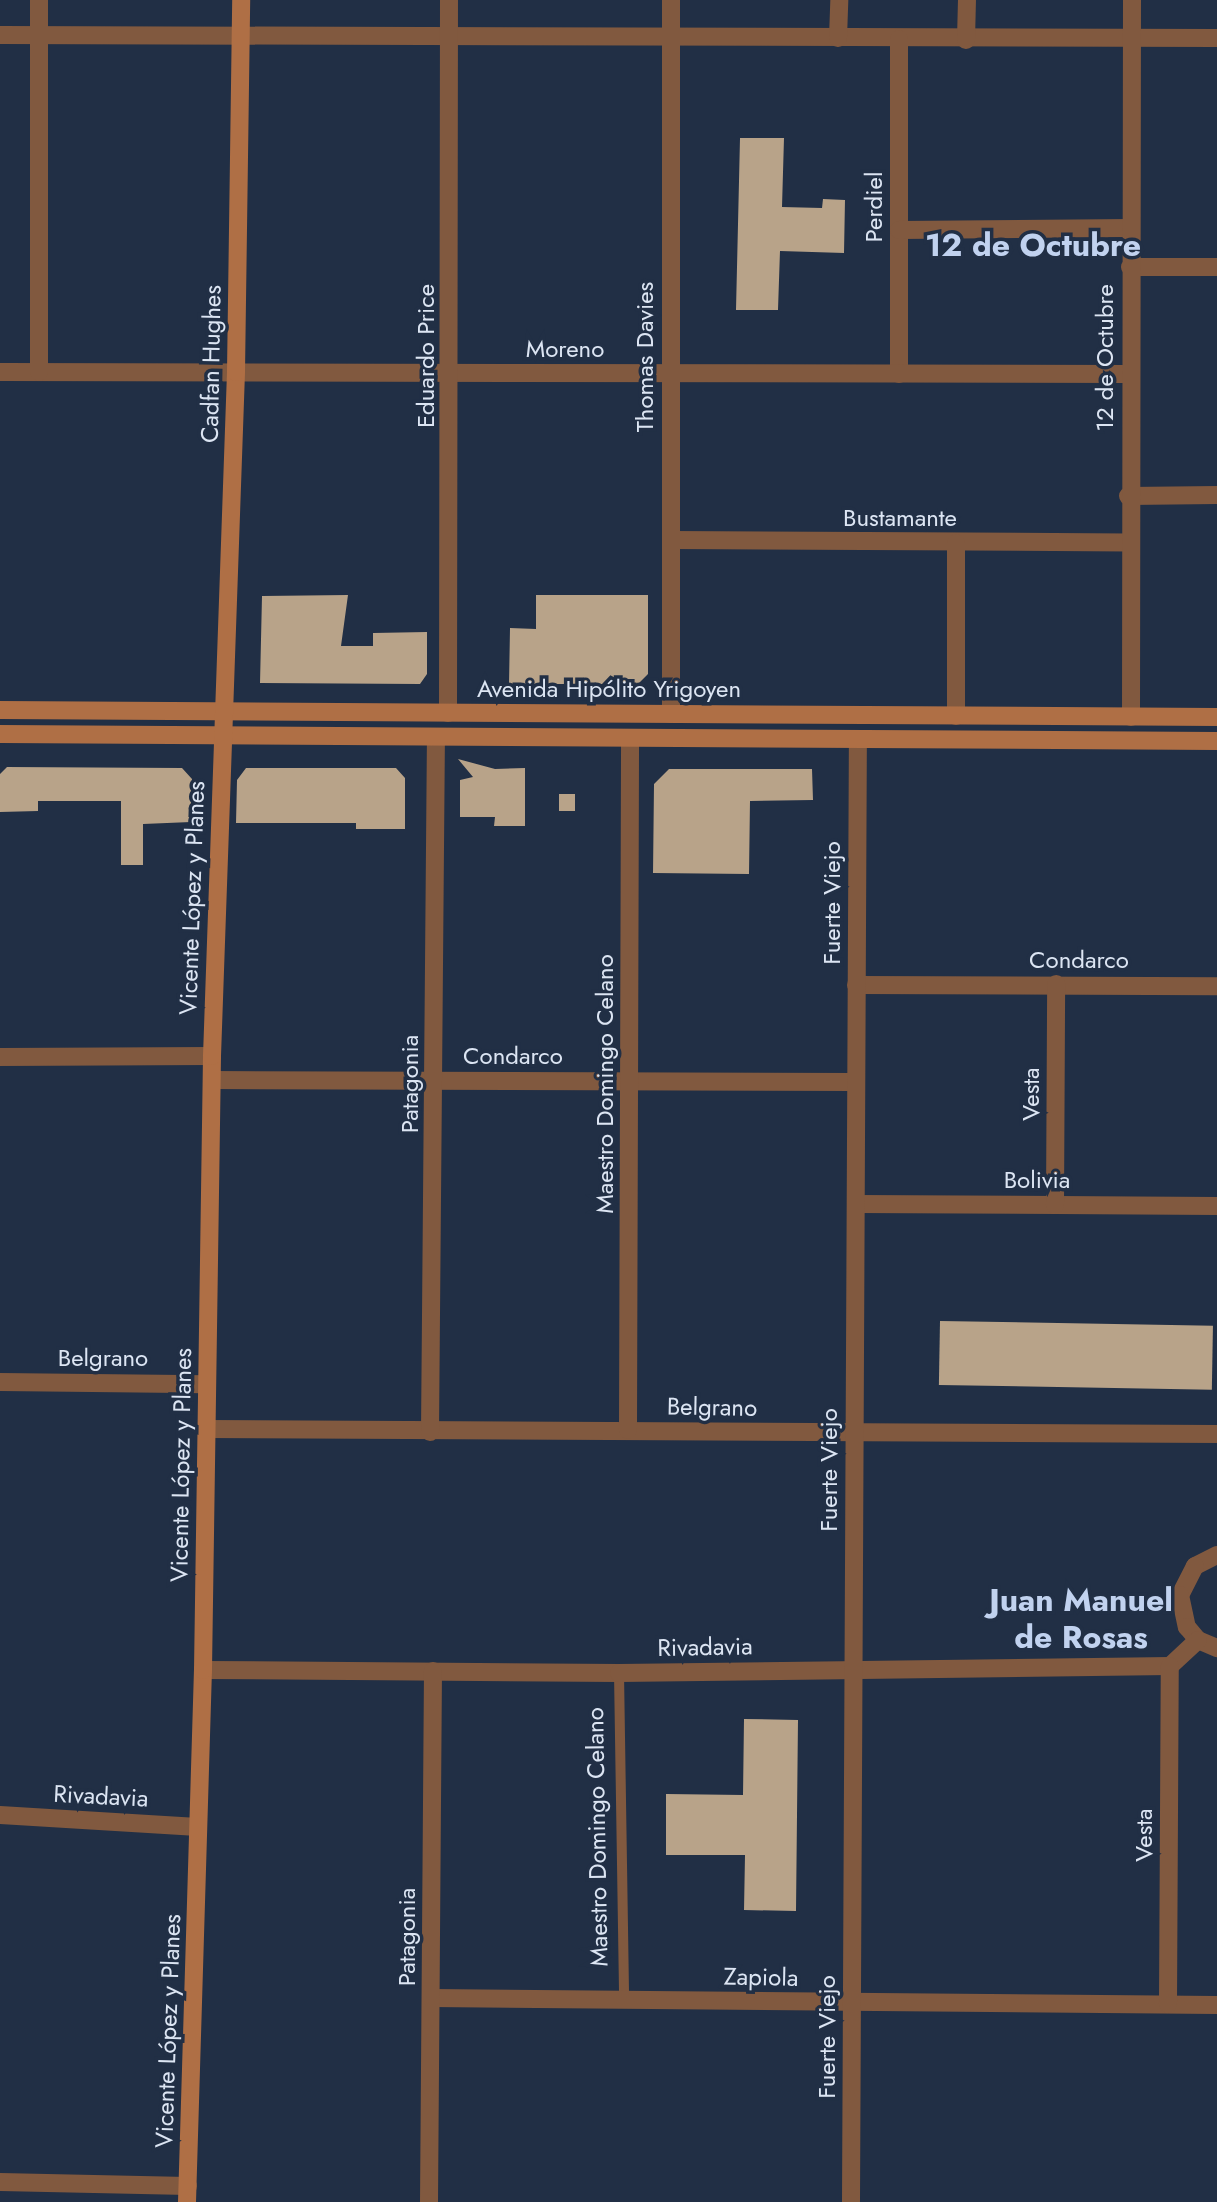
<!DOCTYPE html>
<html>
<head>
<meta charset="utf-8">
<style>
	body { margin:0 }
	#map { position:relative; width:1217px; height:2202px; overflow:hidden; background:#212f45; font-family:Jost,sans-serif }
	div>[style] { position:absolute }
	.building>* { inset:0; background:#b8a389; transform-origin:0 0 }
	.lane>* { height:10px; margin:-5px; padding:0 5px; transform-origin:5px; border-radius:5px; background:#81593f }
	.street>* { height:18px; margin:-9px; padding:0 9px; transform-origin:9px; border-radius:9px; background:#81593f }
	.secondary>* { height:18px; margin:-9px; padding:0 9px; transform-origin:9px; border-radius:9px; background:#af6f45 }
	span { translate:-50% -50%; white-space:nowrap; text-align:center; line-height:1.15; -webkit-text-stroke:7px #212f45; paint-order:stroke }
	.street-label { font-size:24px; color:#dce5f3 }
	.district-label { font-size:32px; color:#c1d2ef; font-weight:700 }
</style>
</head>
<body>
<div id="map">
	<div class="building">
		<i style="clip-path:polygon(740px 138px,784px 138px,782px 207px,822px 208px,823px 199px,845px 200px,844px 253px,780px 251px,778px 310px,736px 310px)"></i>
		<i style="clip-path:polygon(348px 595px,341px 646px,373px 646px,373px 633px,427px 632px,427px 674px,420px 684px,260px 683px,262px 596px)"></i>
		<i style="clip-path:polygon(536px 595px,648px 595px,648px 674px,638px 684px,509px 684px,510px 628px,536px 629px)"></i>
		<i style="clip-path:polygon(458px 759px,495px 769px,525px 768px,525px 826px,494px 826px,495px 817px,460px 817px,460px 780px,473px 777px)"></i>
		<i style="clip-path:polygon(7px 767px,182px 768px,192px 779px,191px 822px,143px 824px,143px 865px,121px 865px,121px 801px,38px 801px,38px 811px,0 812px,0 774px)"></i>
		<i style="clip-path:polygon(246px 768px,396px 768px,405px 778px,405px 829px,356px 829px,356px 823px,236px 823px,237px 780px)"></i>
		<i style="clip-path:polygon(669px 769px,812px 769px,813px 800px,750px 801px,749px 874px,653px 873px,654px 784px)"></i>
		<i style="left:559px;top:794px;width:16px;height:17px"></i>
		<i style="left:940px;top:1321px;width:273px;height:64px;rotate:1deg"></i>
		<i style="clip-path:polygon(744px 1719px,798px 1720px,796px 1911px,744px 1910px,745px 1855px,666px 1855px,666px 1794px,743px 1795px)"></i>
	</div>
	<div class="lane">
		<i style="left:619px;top:1673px;width:327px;rotate:89.1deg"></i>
	</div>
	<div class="street">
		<i style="left:0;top:35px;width:1217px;rotate:0.14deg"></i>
		<i style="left:838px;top:38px;width:38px;rotate:-88deg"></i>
		<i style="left:899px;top:39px;width:335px;rotate:90deg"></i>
		<i style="left:966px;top:40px;width:40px;rotate:-88.6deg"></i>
		<i style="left:899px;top:230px;width:232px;rotate:-0.5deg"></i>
		<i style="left:1130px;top:267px;width:87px"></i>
		<i style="left:0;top:372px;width:1129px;rotate:0.1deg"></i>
		<i style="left:39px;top:372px;width:372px;rotate:-90deg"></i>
		<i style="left:1128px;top:496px;width:89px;rotate:-0.6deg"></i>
		<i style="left:671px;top:540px;width:457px;rotate:0.3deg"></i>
		<i style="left:448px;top:713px;width:713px;rotate:-89.92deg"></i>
		<i style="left:671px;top:714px;width:714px;rotate:-90deg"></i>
		<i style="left:956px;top:716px;width:173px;rotate:-90deg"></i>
		<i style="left:1131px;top:717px;width:717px;rotate:-89.92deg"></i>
		<i style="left:856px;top:985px;width:361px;rotate:0.2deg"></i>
		<i style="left:0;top:1057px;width:212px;rotate:-0.3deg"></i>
		<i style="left:212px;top:1080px;width:643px;rotate:0.18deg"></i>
		<i style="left:856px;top:1204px;width:361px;rotate:0.3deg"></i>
		<i style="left:1055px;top:1205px;width:221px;rotate:-89.7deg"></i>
		<i style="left:0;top:1382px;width:206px;rotate:0.6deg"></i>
		<i style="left:206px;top:1429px;width:1011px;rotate:0.28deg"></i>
		<i style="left:628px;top:1430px;width:692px;rotate:-89.83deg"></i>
		<i style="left:430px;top:1432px;width:695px;rotate:-89.51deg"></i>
		<i style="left:1217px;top:1555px;width:25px;rotate:153deg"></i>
		<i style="left:1195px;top:1566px;width:33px;rotate:117deg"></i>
		<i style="left:1180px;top:1595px;width:33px;rotate:78deg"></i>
		<i style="left:1187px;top:1627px;width:17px;rotate:50deg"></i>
		<i style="left:1198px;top:1640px;width:21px;rotate:23deg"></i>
		<i style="left:203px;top:1670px;width:416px;rotate:0.4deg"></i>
		<i style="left:619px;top:1673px;width:551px;rotate:-0.73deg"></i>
		<i style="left:1170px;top:1666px;width:38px;rotate:-43deg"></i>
		<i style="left:0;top:1815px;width:198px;rotate:3.5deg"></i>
		<i style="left:431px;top:1998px;width:786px;rotate:0.51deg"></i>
		<i style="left:1168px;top:2004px;width:338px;rotate:-89.7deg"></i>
		<i style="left:0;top:2182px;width:188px;rotate:1.2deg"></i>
		<i style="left:429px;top:2202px;width:531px;rotate:-89.57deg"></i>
		<i style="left:851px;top:2202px;width:1463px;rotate:-89.73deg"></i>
	</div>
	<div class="secondary">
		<i style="left:0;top:710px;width:1217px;rotate:0.33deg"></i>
		<i style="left:0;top:734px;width:1217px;rotate:0.33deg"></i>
		<i style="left:187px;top:2202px;width:532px;rotate:-88.28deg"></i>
		<i style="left:203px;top:1670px;width:614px;rotate:-89.16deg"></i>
		<i style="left:212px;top:1056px;width:684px;rotate:-87.99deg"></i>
		<i style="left:236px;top:372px;width:372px;rotate:-89.2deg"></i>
	</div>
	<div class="street-label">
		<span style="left:874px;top:207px;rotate:-90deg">Perdiel</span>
		<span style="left:565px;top:349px">Moreno</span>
		<span style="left:426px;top:356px;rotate:-90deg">Eduardo Price</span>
		<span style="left:645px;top:357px;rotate:-90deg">Thomas Davies</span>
		<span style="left:1105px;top:358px;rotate:-90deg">12 de Octubre</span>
		<span style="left:211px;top:364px;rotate:-89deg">Cadfan Hughes</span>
		<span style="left:900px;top:518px">Bustamante</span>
		<span style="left:609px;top:689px">Avenida Hipólito Yrigoyen</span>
		<span style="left:192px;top:898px;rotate:-88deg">Vicente López y Planes</span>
		<span style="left:832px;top:903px;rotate:-90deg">Fuerte Viejo</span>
		<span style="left:1079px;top:960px">Condarco</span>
		<span style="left:513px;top:1056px">Condarco</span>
		<span style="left:410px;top:1084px;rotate:-90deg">Patagonia</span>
		<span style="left:605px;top:1084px;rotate:-90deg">Maestro Domingo Celano</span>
		<span style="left:1031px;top:1094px;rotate:-90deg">Vesta</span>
		<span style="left:1037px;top:1180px">Bolivia</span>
		<span style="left:103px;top:1358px">Belgrano</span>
		<span style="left:712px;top:1407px;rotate:1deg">Belgrano</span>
		<span style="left:181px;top:1465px;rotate:-89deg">Vicente López y Planes</span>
		<span style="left:829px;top:1470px;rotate:-90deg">Fuerte Viejo</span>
		<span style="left:705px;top:1647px;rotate:-1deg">Rivadavia</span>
		<span style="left:101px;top:1796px;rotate:3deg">Rivadavia</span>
		<span style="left:1144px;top:1835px;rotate:-90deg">Vesta</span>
		<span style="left:597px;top:1837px;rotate:-91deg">Maestro Domingo Celano</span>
		<span style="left:407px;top:1937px;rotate:-90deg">Patagonia</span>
		<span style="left:761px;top:1977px;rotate:1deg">Zapiola</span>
		<span style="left:168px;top:2031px;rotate:-88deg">Vicente López y Planes</span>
		<span style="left:827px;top:2037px;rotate:-90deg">Fuerte Viejo</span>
	</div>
	<div class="district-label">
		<span style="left:1033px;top:245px">12 de Octubre</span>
		<span style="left:1081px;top:1619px">Juan Manuel<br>de Rosas</span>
	</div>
</div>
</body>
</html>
